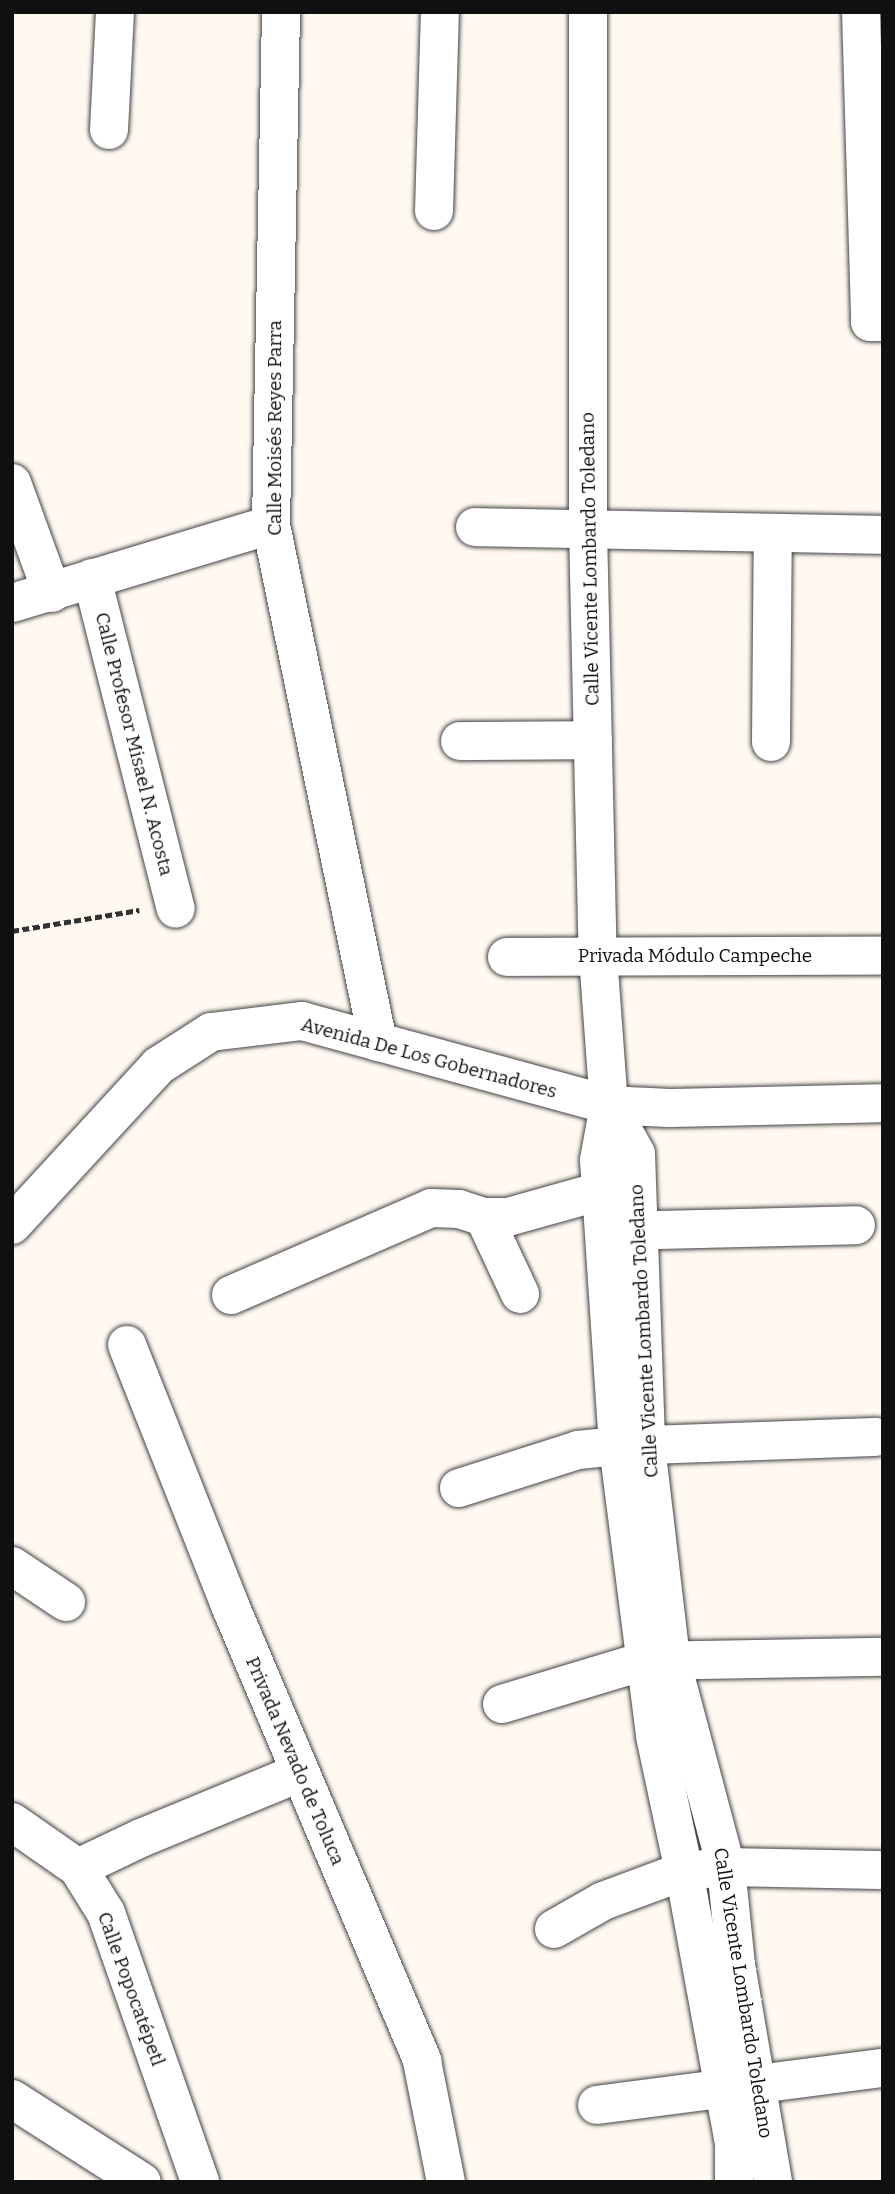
<!DOCTYPE html>
<html>
<head>
<meta charset="utf-8">
<style>
	body { margin:0 }
	#map { position:relative; width:895px; height:2194px; overflow:hidden; background:#fff9f2; font-family:Bitter,serif }
	div>[style] { position:absolute }
	.path>* { height:4.5px; margin-top:-2.25px; transform-origin:0; background:repeating-linear-gradient(90deg,#323232 0 7px,transparent 0 10.5px) }
	.roads { filter:drop-shadow(0 0 2px #434343) drop-shadow(0 0 2px #434343) }
	.minor>* { height:38px; margin:-19px; padding:0 19px; transform-origin:19px; border-radius:19px; background:#fff }
	span { translate:-50% -50%; white-space:nowrap; text-align:center; line-height:1.15; -webkit-text-stroke:7px #fff; paint-order:stroke }
	.street-label { font-size:19px; color:#101010 }
	.frame { position:absolute; inset:0; border:14px solid #101010; pointer-events:none }
</style>
</head>
<body>
<div id="map">
	<div class="path">
		<i style="left:12px;top:931px;width:129px;rotate:-9.4deg"></i>
	</div>
	<div class="roads">
		<div class="minor">
			<i style="left:281px;top:12px;width:513px;rotate:91.12deg"></i>
			<i style="left:271px;top:525px;width:528px;rotate:78.31deg"></i>
			<i style="left:588px;top:12px;width:517px;rotate:90deg"></i>
			<i style="left:588px;top:529px;width:427px;rotate:88.7deg"></i>
			<i style="left:598px;top:956px;width:149px;rotate:85.8deg"></i>
			<i style="left:609px;top:1105px;width:56px;rotate:100.3deg"></i>
			<i style="left:599px;top:1160px;width:287px;rotate:86.2deg"></i>
			<i style="left:618px;top:1446px;width:292px;rotate:82.7deg"></i>
			<i style="left:655px;top:1736px;width:138px;rotate:77.9deg"></i>
			<i style="left:684px;top:1871px;width:277px;rotate:79.6deg"></i>
			<i style="left:734px;top:2143px;width:39px;rotate:90deg"></i>
			<i style="left:861px;top:12px;width:310px;rotate:88.3deg"></i>
			<i style="left:870px;top:322px;width:13px"></i>
			<i style="left:109px;top:130px;width:118px;rotate:-87.1deg"></i>
			<i style="left:434px;top:211px;width:199px;rotate:-88.3deg"></i>
			<i style="left:12px;top:483px;width:117px;rotate:70deg"></i>
			<i style="left:475px;top:527px;width:408px;rotate:1.1deg"></i>
			<i style="left:92px;top:578px;width:341px;rotate:75.8deg"></i>
			<i style="left:12px;top:603px;width:270px;rotate:-16.8deg"></i>
			<i style="left:460px;top:741px;width:133px;rotate:-0.4deg"></i>
			<i style="left:771px;top:742px;width:209px;rotate:-89.5deg"></i>
			<i style="left:507px;top:957px;width:376px;rotate:-0.2deg"></i>
			<i style="left:609px;top:1105px;width:56px;rotate:61.1deg"></i>
			<i style="left:636px;top:1154px;width:292px;rotate:88deg"></i>
			<i style="left:646px;top:1446px;width:215px;rotate:83.3deg"></i>
			<i style="left:671px;top:1660px;width:214px;rotate:75.1deg"></i>
			<i style="left:726px;top:1867px;width:99px;rotate:84.2deg"></i>
			<i style="left:736px;top:1965px;width:220px;rotate:80.3deg"></i>
			<i style="left:484px;top:1217px;width:85px;rotate:64.9deg"></i>
			<i style="left:12px;top:1225px;width:216px;rotate:-47.4deg"></i>
			<i style="left:158px;top:1066px;width:63px;rotate:-32.7deg"></i>
			<i style="left:211px;top:1032px;width:92px;rotate:-6.9deg"></i>
			<i style="left:302px;top:1021px;width:318px;rotate:15.3deg"></i>
			<i style="left:609px;top:1105px;width:60px;rotate:2.9deg"></i>
			<i style="left:669px;top:1108px;width:214px;rotate:-1.3deg"></i>
			<i style="left:617px;top:1231px;width:239px;rotate:-1.4deg"></i>
			<i style="left:231px;top:1295px;width:218px;rotate:-23.5deg"></i>
			<i style="left:431px;top:1208px;width:28px;rotate:2deg"></i>
			<i style="left:459px;top:1209px;width:26px;rotate:18deg"></i>
			<i style="left:484px;top:1217px;width:24px"></i>
			<i style="left:508px;top:1217px;width:97px;rotate:-15.6deg"></i>
			<i style="left:127px;top:1345px;width:277px;rotate:68.4deg"></i>
			<i style="left:229px;top:1603px;width:497px;rotate:67.1deg"></i>
			<i style="left:422px;top:2061px;width:123px;rotate:78.8deg"></i>
			<i style="left:459px;top:1488px;width:125px;rotate:-17.7deg"></i>
			<i style="left:578px;top:1450px;width:40px;rotate:-5.7deg"></i>
			<i style="left:618px;top:1446px;width:258px;rotate:-2deg"></i>
			<i style="left:12px;top:1566px;width:65px;rotate:33.7deg"></i>
			<i style="left:502px;top:1704px;width:148px;rotate:-16.8deg"></i>
			<i style="left:644px;top:1661px;width:239px;rotate:-1deg"></i>
			<i style="left:12px;top:1822px;width:80px;rotate:34.9deg"></i>
			<i style="left:78px;top:1868px;width:53px;rotate:58.1deg"></i>
			<i style="left:106px;top:1913px;width:285px;rotate:70.7deg"></i>
			<i style="left:78px;top:1868px;width:70px;rotate:-25.5deg"></i>
			<i style="left:141px;top:1838px;width:171px;rotate:-22.4deg"></i>
			<i style="left:554px;top:1929px;width:56px;rotate:-29.7deg"></i>
			<i style="left:603px;top:1901px;width:86px;rotate:-20.3deg"></i>
			<i style="left:684px;top:1871px;width:42px;rotate:-5.4deg"></i>
			<i style="left:726px;top:1867px;width:153px;rotate:1.1deg"></i>
			<i style="left:12px;top:2099px;width:154px;rotate:32.6deg"></i>
			<i style="left:597px;top:2105px;width:288px;rotate:-7.4deg"></i>
		</div>
	</div>
	<div class="street-label">
		<span style="left:275px;top:428px;rotate:-90deg">Calle Moisés Reyes Parra</span>
		<span style="left:590px;top:559px;rotate:-91deg">Calle Vicente Lombardo Toledano</span>
		<span style="left:134px;top:744px;rotate:76deg">Calle Profesor Misael N. Acosta</span>
		<span style="left:695px;top:956px">Privada Módulo Campeche</span>
		<span style="left:429px;top:1058px;rotate:15deg">Avenida De Los Gobernadores</span>
		<span style="left:644px;top:1331px;rotate:-93deg">Calle Vicente Lombardo Toledano</span>
		<span style="left:295px;top:1761px;rotate:67deg">Privada Nevado de Toluca</span>
		<span style="left:131px;top:1989px;rotate:70deg">Calle Popocatépetl</span>
		<span style="left:743px;top:1993px;rotate:81deg">Calle Vicente Lombardo Toledano</span>
	</div>
	<div class="frame"></div>
</div>
</body>
</html>
